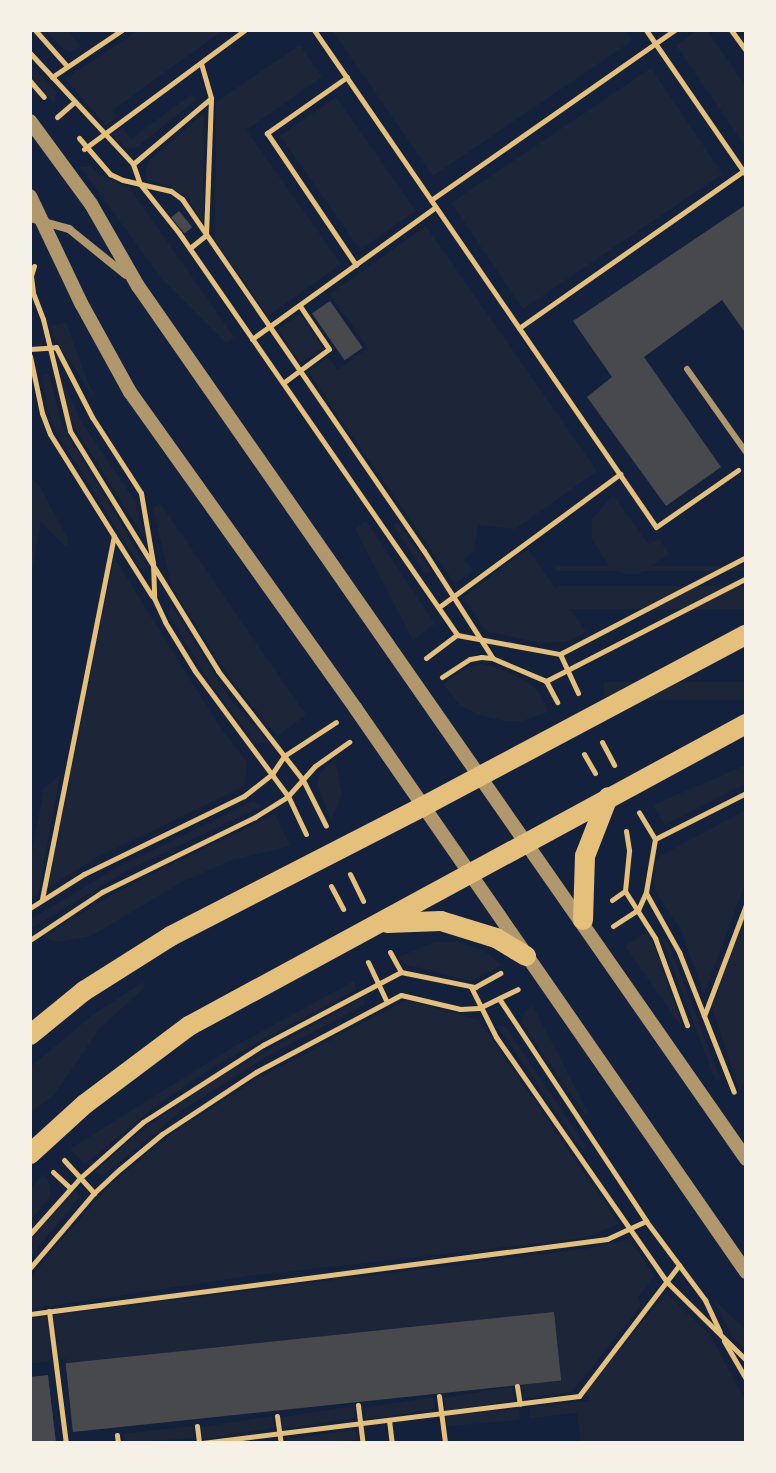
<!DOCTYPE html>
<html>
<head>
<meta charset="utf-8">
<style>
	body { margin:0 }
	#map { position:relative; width:776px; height:1473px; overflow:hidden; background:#14213d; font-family:Ubuntu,sans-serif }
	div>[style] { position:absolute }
	.green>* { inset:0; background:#1d2539; transform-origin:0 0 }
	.building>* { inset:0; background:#48494c; transform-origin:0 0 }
	.path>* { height:5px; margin:-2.5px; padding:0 2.5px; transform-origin:2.5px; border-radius:2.5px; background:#e5c07b }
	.service>* { height:6px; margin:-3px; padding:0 3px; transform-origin:3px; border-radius:3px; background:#b1986c }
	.minor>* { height:8px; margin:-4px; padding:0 4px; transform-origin:4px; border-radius:4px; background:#b1986c }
	.tertiary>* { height:14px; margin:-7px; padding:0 7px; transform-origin:7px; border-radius:7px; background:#b1986c }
	.primary>* { height:20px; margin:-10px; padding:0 10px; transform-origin:10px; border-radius:10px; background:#e5c07b }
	span { translate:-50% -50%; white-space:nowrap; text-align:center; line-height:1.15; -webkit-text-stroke:7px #f6f1e7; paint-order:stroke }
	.frame { position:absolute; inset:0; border:32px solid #f6f1e7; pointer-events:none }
</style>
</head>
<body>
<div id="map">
	<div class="green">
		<i style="clip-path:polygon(45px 30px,60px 30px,63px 33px,68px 31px,80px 46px,71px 52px,65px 50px)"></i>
		<i style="clip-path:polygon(139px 30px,223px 30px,113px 110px,117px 117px,106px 125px,65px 79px)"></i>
		<i style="clip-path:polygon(332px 30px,625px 30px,632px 41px,433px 176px)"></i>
		<i style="clip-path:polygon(698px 30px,707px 30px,746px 87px,746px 148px,676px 45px)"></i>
		<i style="clip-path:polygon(300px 45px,322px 77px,246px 130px,341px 264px,268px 316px,215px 240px,216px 102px)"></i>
		<i style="clip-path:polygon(30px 64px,57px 92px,54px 103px,30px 75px)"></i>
		<i style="left:651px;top:68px;width:128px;height:241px;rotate:56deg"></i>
		<i style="clip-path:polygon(192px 94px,196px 100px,136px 148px,126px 148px,113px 134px,123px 128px,131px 139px)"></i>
		<i style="left:336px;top:97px;width:139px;height:68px;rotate:55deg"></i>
		<i style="clip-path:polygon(204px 113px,203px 222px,186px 197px,167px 185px,149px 181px,145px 173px,149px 161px)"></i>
		<i style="clip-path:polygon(90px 166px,99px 175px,129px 187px,234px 337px,226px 343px,162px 279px,80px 167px)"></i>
		<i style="clip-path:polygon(426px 226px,597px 471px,515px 529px,478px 525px,474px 552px,464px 559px,473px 571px,455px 584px,308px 372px,328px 357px,338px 370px,368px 348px,330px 294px)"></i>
		<i style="left:300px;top:314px;width:41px;height:27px;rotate:56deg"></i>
		<i style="clip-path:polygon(66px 322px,73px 342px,95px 400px,52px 334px,51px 326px)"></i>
		<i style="clip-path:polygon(49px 374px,62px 425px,147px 567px,142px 570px,57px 433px,48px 412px,42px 375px)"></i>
		<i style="clip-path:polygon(59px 374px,82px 423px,135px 501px,145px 539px,75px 428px,64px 403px)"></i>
		<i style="clip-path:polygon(30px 478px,39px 485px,68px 539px,67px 548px,41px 522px,30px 581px)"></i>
		<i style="clip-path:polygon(613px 495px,649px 545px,659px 539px,669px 554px,639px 574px,625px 574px,609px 566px,592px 539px,592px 519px)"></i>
		<i style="clip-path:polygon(160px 503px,306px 715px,277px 736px,229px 677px,172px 587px,153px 508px)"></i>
		<i style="clip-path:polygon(366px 521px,435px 624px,413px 640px,355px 529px)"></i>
		<i style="left:398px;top:522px;width:59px;height:6px;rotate:56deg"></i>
		<i style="clip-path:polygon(528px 549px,586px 632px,571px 641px,540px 643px,486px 631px,463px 597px)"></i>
		<i style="clip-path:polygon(114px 557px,219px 726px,247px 762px,245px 786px,96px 858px,48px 888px)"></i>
		<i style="left:746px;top:566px;width:5px;height:190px;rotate:90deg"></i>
		<i style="left:746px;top:586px;width:23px;height:189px;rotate:90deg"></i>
		<i style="clip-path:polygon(171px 605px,229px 697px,267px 742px,256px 744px,207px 679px,168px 613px)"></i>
		<i style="clip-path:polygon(481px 664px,500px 668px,527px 682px,538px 691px,548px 712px,522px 721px,505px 721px,479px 715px,460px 705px,443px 684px,466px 668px)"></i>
		<i style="left:746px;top:682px;width:18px;height:142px;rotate:90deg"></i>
		<i style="clip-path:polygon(335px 758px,342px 795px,331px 820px,317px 784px,320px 774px)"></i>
		<i style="clip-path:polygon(746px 765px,746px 783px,665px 825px,653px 805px)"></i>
		<i style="clip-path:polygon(60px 775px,38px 895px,30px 899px,30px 863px,44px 788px)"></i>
		<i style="clip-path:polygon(253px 801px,262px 806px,126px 871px,30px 929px,30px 920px,118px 867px)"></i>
		<i style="clip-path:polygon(746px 810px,746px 881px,704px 994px,681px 930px,655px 891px,655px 863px,660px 856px)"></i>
		<i style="clip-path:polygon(275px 814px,290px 846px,232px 860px,182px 882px,91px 936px,56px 942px,43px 937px,131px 884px)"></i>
		<i style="clip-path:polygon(746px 916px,746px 1076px,740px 1091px,712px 1007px)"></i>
		<i style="clip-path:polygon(647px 932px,652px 940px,685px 1032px,625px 946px)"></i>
		<i style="clip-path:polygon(661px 936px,668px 942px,720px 1078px,716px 1082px)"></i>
		<i style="clip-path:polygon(435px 942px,459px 942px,484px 951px,502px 965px,471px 981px,404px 964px,399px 957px)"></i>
		<i style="clip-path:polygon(354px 981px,357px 989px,216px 1065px,153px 1108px,85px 1164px,70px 1149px,235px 1046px)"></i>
		<i style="clip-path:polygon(143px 982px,144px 988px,100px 1028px,54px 1095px,33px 1111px,30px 1108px,30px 1067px,94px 1014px)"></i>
		<i style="clip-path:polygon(364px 997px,364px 1005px,266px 1057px,181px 1111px,103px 1176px,94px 1172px,144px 1129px,211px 1082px)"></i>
		<i style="clip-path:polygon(406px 1000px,479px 1020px,619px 1224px,585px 1238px,248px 1276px,30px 1309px,30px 1279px,50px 1253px,109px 1186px,174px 1132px,259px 1078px)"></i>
		<i style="clip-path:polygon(533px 1006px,588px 1112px,585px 1115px,522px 1023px,525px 1011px)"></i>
		<i style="clip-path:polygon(497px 1025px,506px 1027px,586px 1147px,581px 1149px)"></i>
		<i style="clip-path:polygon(43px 1174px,49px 1181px,50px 1196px,30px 1222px,30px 1189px)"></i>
		<i style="clip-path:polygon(75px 1190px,80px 1197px,30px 1257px,30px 1241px)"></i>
		<i style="clip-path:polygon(630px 1239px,654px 1276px,638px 1298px,641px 1305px,572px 1392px,524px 1398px,522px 1385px,561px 1380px,553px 1312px,67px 1372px,66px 1359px,59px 1360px,54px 1315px,590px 1248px)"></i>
		<i style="clip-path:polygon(666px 1293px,710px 1335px,746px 1402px,746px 1443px,581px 1443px,577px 1413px,530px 1418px,529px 1408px,589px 1401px,587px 1391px)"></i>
		<i style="clip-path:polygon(713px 1299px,746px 1330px,746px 1351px,732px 1336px)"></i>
		<i style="clip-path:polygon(47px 1316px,51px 1361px,30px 1364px,30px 1319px)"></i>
		<i style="left:512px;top:1387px;width:13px;height:68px;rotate:81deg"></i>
		<i style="left:433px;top:1397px;width:12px;height:70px;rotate:81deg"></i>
		<i style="left:353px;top:1406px;width:12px;height:72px;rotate:81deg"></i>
		<i style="left:519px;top:1409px;width:11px;height:73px;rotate:85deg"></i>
		<i style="left:272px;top:1416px;width:12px;height:72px;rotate:81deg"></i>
		<i style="clip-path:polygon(192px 1426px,194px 1438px,124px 1443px,123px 1434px)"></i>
		<i style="clip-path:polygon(356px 1430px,357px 1440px,287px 1443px,286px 1439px)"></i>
	</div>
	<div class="building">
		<i style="clip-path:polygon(744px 206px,746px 334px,722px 300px,644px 357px,721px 467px,666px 506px,587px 397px,612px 377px,573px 321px)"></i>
		<i style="left:179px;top:211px;width:21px;height:10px;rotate:51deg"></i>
		<i style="left:330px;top:301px;width:57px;height:22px;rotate:55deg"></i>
		<i style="left:554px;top:1312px;width:69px;height:491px;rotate:84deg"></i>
		<i style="clip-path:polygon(48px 1375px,56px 1443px,30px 1443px,30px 1377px)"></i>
	</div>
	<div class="path">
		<i style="left:35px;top:30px;width:48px;rotate:48.4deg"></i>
		<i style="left:314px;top:30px;width:603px;rotate:55.47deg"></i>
		<i style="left:656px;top:527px;width:100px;rotate:-34.8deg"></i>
		<i style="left:646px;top:30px;width:176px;rotate:55.4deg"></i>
		<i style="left:731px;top:30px;width:26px;rotate:54deg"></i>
		<i style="left:30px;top:53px;width:151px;rotate:47.1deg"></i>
		<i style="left:133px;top:164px;width:21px;rotate:71deg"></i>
		<i style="left:140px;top:184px;width:63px;rotate:51.5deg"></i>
		<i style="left:179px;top:233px;width:489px;rotate:55.3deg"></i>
		<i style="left:457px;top:635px;width:105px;rotate:10.5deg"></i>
		<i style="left:560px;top:654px;width:210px;rotate:-27.5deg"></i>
		<i style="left:52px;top:77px;width:84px;rotate:-33.9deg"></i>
		<i style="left:347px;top:77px;width:98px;rotate:145deg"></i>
		<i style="left:267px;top:133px;width:159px;rotate:56deg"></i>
		<i style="left:30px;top:81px;width:21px;rotate:49deg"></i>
		<i style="left:57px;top:117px;width:23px;rotate:-41deg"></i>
		<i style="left:79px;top:138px;width:48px;rotate:49.3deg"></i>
		<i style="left:110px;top:174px;width:14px;rotate:25deg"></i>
		<i style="left:123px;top:180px;width:49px;rotate:12.9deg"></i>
		<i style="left:171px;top:191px;width:14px;rotate:36deg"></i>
		<i style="left:182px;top:199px;width:427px;rotate:55.5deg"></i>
		<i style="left:424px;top:551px;width:126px;rotate:57.3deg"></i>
		<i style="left:84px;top:149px;width:200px;rotate:-36.5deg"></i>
		<i style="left:133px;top:164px;width:101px;rotate:-40.2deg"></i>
		<i style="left:431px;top:200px;width:297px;rotate:-34.9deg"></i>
		<i style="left:190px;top:248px;width:21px;rotate:-39deg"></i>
		<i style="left:206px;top:235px;width:137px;rotate:-87.9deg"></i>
		<i style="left:211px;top:98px;width:36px;rotate:-106deg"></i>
		<i style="left:34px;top:266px;width:10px;rotate:107deg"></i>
		<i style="left:31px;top:276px;width:17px;rotate:83deg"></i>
		<i style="left:33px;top:293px;width:28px;rotate:69deg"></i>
		<i style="left:43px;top:319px;width:115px;rotate:76.4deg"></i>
		<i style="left:70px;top:431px;width:282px;rotate:58.3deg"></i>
		<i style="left:218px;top:671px;width:138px;rotate:52.1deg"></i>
		<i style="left:303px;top:780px;width:51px;rotate:63.4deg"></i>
		<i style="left:519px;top:328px;width:277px;rotate:-35deg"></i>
		<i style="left:252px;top:339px;width:226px;rotate:-35.7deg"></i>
		<i style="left:30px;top:349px;width:26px;rotate:-4deg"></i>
		<i style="left:56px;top:347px;width:79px;rotate:62.8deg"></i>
		<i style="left:92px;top:417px;width:90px;rotate:57.2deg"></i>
		<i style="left:141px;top:493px;width:71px;rotate:80.3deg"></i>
		<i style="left:153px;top:563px;width:35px;rotate:88deg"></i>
		<i style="left:154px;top:598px;width:26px;rotate:65deg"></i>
		<i style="left:165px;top:622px;width:57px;rotate:58.5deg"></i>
		<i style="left:195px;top:671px;width:156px;rotate:53.4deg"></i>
		<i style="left:288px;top:796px;width:42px;rotate:64.7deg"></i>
		<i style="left:30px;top:356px;width:58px;rotate:78.1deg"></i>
		<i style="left:42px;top:413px;width:22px;rotate:69deg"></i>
		<i style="left:50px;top:434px;width:120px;rotate:57.9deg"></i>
		<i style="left:283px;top:383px;width:57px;rotate:-36.5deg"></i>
		<i style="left:329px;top:349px;width:52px;rotate:-124deg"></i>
		<i style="left:439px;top:607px;width:225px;rotate:-36.3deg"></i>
		<i style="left:560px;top:654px;width:43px;rotate:65.2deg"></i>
		<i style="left:426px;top:658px;width:39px;rotate:-37deg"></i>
		<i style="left:442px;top:677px;width:33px;rotate:-33deg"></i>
		<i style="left:470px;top:659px;width:11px;rotate:-10deg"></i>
		<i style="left:481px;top:657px;width:11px;rotate:5deg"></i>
		<i style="left:492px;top:658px;width:59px;rotate:23.1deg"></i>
		<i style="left:546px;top:681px;width:225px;rotate:-27.2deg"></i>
		<i style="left:546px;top:681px;width:24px;rotate:62deg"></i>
		<i style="left:602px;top:742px;width:26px;rotate:62deg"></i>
		<i style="left:584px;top:754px;width:22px;rotate:60deg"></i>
		<i style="left:626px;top:831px;width:20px;rotate:81deg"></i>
		<i style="left:629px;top:851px;width:40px;rotate:95.7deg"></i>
		<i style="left:625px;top:891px;width:56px;rotate:57.4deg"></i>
		<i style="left:655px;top:938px;width:93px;rotate:69.8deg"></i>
		<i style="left:655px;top:839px;width:102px;rotate:-26.8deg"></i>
		<i style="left:350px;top:874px;width:30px;rotate:64deg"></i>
		<i style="left:331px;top:886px;width:26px;rotate:62deg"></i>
		<i style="left:646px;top:893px;width:68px;rotate:60.8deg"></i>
		<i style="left:679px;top:952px;width:150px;rotate:68.6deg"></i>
		<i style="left:42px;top:899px;width:370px;rotate:-78.8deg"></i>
		<i style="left:114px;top:536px;width:71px;rotate:57.7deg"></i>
		<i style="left:612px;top:900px;width:16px;rotate:-35deg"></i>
		<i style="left:30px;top:908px;width:64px;rotate:-32.2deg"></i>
		<i style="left:84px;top:874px;width:178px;rotate:-26deg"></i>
		<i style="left:244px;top:796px;width:36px;rotate:-38deg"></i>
		<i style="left:272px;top:774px;width:22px;rotate:-56deg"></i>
		<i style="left:284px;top:756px;width:62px;rotate:-33.2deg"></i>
		<i style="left:613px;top:926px;width:30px;rotate:-33deg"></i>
		<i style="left:638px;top:910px;width:20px;rotate:-66deg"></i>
		<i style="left:646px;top:892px;width:54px;rotate:-80.4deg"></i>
		<i style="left:655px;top:839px;width:31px;rotate:-121deg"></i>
		<i style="left:30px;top:940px;width:87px;rotate:-33.7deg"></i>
		<i style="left:102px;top:892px;width:170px;rotate:-26.1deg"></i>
		<i style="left:255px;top:817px;width:39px;rotate:-32deg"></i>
		<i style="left:288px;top:796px;width:40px;rotate:-48deg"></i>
		<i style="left:315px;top:766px;width:42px;rotate:-35.2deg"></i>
		<i style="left:390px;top:952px;width:23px;rotate:61deg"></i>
		<i style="left:368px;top:962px;width:42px;rotate:64.7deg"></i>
		<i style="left:471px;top:987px;width:56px;rotate:63.4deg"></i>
		<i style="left:496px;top:1037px;width:299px;rotate:55.1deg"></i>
		<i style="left:667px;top:1282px;width:111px;rotate:44.6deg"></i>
		<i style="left:500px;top:1000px;width:265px;rotate:56.5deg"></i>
		<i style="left:646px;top:1221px;width:99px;rotate:53.2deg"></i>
		<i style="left:705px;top:1300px;width:35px;rotate:65deg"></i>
		<i style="left:704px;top:1016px;width:119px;rotate:-69.3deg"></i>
		<i style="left:64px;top:1160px;width:45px;rotate:47.7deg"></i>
		<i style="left:53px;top:1172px;width:23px;rotate:43deg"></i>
		<i style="left:30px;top:1234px;width:75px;rotate:-48.2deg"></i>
		<i style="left:80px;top:1178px;width:84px;rotate:-41.6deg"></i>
		<i style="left:143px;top:1122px;width:143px;rotate:-32.7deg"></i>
		<i style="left:263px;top:1045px;width:156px;rotate:-27.9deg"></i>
		<i style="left:401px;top:972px;width:76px;rotate:11.5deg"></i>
		<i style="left:475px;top:987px;width:29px;rotate:-29deg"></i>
		<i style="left:30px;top:1268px;width:99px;rotate:-49.5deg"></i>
		<i style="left:94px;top:1193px;width:35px;rotate:-43deg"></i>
		<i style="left:120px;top:1169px;width:55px;rotate:-39.8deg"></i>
		<i style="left:162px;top:1134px;width:113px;rotate:-33.4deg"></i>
		<i style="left:256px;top:1072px;width:164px;rotate:-28deg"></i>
		<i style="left:401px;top:995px;width:61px;rotate:13.3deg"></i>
		<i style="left:460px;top:1009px;width:19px;rotate:-3deg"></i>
		<i style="left:479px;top:1008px;width:43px;rotate:-26deg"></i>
		<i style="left:49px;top:1311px;width:133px;rotate:82.7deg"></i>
		<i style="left:30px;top:1314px;width:582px;rotate:-7.41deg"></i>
		<i style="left:607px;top:1239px;width:43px;rotate:-24.8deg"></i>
		<i style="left:724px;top:1341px;width:44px;rotate:59.9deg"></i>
		<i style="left:517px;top:1386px;width:18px;rotate:81deg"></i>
		<i style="left:439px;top:1396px;width:46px;rotate:82.6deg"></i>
		<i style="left:358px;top:1405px;width:38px;rotate:83deg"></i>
		<i style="left:277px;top:1416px;width:27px;rotate:82deg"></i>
		<i style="left:389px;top:1420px;width:23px;rotate:83deg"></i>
		<i style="left:197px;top:1426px;width:17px;rotate:83deg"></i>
		<i style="left:117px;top:1435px;width:8px;rotate:83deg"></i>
		<i style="left:202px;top:1443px;width:380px;rotate:-7.1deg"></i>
		<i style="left:579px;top:1396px;width:165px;rotate:-52.6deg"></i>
	</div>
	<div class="service">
		<i style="left:687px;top:369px;width:102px;rotate:54.6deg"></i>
	</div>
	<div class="minor">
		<i style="left:30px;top:218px;width:41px;rotate:15.8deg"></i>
		<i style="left:69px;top:229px;width:73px;rotate:38.9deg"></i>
	</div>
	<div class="tertiary">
		<i style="left:30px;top:121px;width:103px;rotate:53.7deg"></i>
		<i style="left:91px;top:204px;width:95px;rotate:60.2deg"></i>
		<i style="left:138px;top:286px;width:1064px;rotate:55.14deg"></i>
		<i style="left:30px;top:196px;width:119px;rotate:64.5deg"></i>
		<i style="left:81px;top:303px;width:102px;rotate:61.2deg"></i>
		<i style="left:130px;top:392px;width:389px;rotate:54.5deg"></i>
		<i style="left:356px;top:709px;width:685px;rotate:55.29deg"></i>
	</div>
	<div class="primary">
		<i style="left:583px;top:920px;width:64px;rotate:-88.2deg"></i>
		<i style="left:585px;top:856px;width:63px;rotate:-68.7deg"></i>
		<i style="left:387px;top:923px;width:54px;rotate:-2.1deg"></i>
		<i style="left:441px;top:921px;width:58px;rotate:17.2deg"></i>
		<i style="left:496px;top:938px;width:35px;rotate:31deg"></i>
		<i style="left:30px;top:1035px;width:70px;rotate:-39.2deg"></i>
		<i style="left:84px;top:991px;width:103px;rotate:-32.3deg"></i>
		<i style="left:171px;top:936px;width:282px;rotate:-27.2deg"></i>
		<i style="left:422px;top:807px;width:367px;rotate:-28deg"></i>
		<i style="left:30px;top:1154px;width:74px;rotate:-42.3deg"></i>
		<i style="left:85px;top:1104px;width:130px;rotate:-36.9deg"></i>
		<i style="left:189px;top:1026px;width:634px;rotate:-28.47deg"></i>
	</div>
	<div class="frame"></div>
</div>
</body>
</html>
